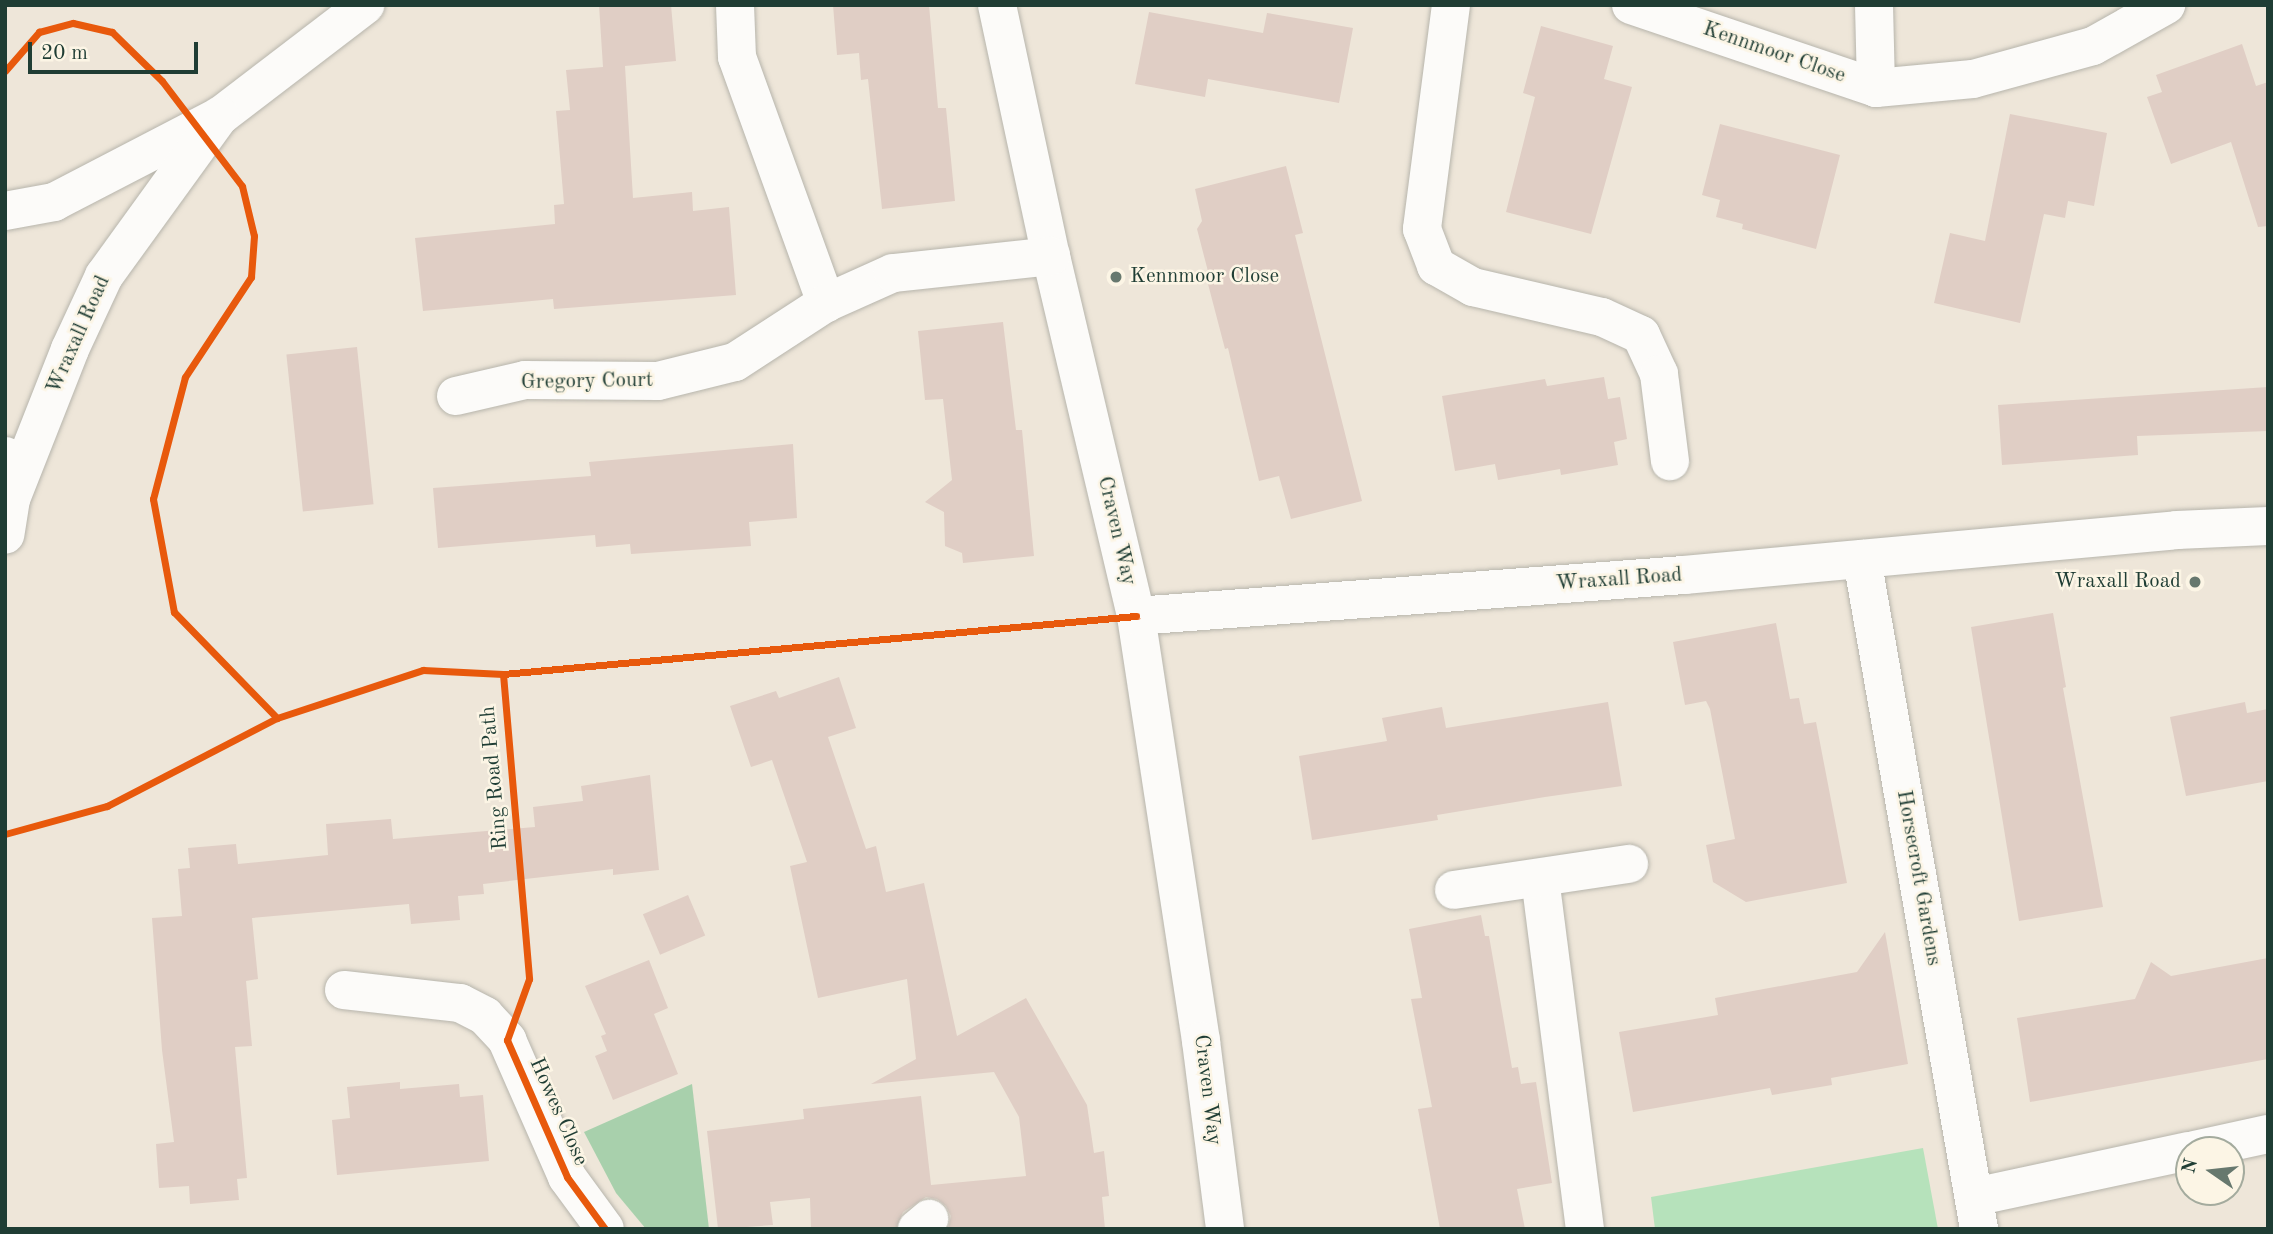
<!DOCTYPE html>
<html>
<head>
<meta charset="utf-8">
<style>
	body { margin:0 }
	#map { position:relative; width:2273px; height:1234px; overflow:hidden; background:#eee6d9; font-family:"Old Standard TT",serif }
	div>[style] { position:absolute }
	.green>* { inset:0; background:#b6e2bb }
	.forest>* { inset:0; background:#a8d0ac }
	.building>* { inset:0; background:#e0cec5; transform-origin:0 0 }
	.roads { filter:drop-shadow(0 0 2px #b7b5ac) drop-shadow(0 0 2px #b7b5ac) }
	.minor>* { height:38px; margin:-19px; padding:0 19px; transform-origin:19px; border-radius:19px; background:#fcfbf9 }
	.highway>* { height:38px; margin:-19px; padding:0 19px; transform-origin:19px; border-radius:19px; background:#fcfbf9 }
	.cycleway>* { height:7px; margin:-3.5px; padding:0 3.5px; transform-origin:3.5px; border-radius:3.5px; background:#e8590c }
	.dots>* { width:19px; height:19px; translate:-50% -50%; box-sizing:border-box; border:4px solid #fcf5e5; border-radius:50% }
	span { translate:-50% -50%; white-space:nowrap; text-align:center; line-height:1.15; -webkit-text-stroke:5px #fcf5e5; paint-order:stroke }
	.street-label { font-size:21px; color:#1f3d34 }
	.poi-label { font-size:21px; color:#1f3d34 }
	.left { translate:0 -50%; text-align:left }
	.right { translate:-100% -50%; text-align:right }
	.frame { position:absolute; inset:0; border:7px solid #1f3d34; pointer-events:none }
	.north { position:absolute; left:2175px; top:1136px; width:70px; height:70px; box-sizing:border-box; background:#fcf5e5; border:2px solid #a4ab9e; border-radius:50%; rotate:284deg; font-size:19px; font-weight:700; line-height:28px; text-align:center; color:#1f3d34 }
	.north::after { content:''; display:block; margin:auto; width:24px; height:32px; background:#67786e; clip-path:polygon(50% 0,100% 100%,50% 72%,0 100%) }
	.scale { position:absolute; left:28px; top:42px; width:170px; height:32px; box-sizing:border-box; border:4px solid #1f3d34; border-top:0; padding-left:9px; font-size:21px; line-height:24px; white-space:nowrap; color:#1f3d34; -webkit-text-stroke:5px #fcf5e5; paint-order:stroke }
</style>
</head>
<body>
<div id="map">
	<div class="green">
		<i style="clip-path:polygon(1923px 1148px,1938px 1229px,1655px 1229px,1651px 1197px)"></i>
	</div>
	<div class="forest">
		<i style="clip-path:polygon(692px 1084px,709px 1229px,646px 1229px,616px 1193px,584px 1132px)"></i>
	</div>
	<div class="building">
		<i style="clip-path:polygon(599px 5px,671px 5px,676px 61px,625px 66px,633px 198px,692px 192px,693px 211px,729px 207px,736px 295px,554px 309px,553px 299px,423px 311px,415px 238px,555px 224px,554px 205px,564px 204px,556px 111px,570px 110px,566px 70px,603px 67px)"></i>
		<i style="clip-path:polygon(833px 5px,929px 5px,938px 108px,946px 108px,955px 201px,882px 209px,868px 79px,861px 80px,859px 53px,837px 55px)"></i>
		<i style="clip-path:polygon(1149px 12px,1263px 33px,1267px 13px,1353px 28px,1339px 103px,1208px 79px,1205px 97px,1135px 84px)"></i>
		<i style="clip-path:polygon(1541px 26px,1613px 46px,1604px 79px,1632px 87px,1591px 234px,1506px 212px,1535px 97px,1523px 93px)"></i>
		<i style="clip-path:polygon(2242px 44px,2256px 86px,2268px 82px,2268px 226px,2258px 227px,2231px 142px,2171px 164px,2147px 97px,2162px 92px,2156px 75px)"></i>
		<i style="clip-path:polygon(2010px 114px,2107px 133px,2094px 206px,2068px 201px,2065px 218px,2044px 214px,2020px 323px,1934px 303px,1950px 233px,1985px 241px)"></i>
		<i style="clip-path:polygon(1720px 124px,1840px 155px,1816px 249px,1742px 229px,1743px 224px,1716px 217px,1720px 200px,1702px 195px)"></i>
		<i style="clip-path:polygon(1286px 166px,1303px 233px,1295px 235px,1362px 501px,1291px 519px,1279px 476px,1259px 481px,1228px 348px,1225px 349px,1208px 284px,1211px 283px,1197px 229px,1202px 221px,1195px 189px)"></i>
		<i style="clip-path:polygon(1003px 322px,1016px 430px,1022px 430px,1034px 556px,963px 563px,962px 553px,945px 546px,944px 512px,925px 502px,952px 480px,943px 399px,925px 400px,918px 331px)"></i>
		<i style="left:357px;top:347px;width:158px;height:71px;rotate:84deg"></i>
		<i style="clip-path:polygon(1604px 377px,1608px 399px,1620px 397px,1627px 439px,1614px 442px,1618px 465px,1561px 475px,1560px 469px,1498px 480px,1495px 464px,1455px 471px,1442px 396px,1545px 379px,1547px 386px)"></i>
		<i style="clip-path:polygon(2268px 387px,2268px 431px,2137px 436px,2138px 455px,2002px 465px,1998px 405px)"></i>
		<i style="clip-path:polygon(793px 444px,797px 518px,749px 522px,751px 546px,631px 554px,630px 544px,596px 547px,595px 535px,438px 548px,433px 488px,591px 476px,589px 462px)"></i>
		<i style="clip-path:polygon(2053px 613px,2066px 687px,2063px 688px,2103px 907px,2019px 921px,1971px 627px)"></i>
		<i style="clip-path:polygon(1776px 623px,1790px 699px,1799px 698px,1804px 724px,1816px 722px,1847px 883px,1746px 902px,1713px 882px,1706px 845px,1735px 839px,1710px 709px,1706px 701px,1685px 705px,1673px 642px)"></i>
		<i style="clip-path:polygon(839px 677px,856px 728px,828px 737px,866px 849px,876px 846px,886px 892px,924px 883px,957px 1036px,1026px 998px,1087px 1105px,1094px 1153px,1104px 1151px,1109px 1196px,1102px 1197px,1105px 1229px,948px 1229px,951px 1216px,946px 1206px,937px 1199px,926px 1197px,903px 1212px,896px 1229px,811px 1229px,810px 1198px,770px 1202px,773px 1225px,718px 1229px,707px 1131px,804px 1119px,803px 1109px,921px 1096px,931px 1185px,1026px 1176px,1019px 1117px,994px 1072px,871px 1084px,916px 1059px,907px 979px,818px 998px,790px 866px,807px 862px,772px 760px,751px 767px,730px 706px,776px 691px,779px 698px)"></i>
		<i style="clip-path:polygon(1608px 702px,1622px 786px,1545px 797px,1437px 815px,1438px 820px,1312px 840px,1299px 756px,1387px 741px,1382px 718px,1442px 707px,1446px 728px)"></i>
		<i style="clip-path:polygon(2245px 702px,2247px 713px,2268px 709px,2268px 781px,2186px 796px,2170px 717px)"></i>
		<i style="clip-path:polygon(650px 775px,659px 870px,613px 875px,613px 869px,483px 884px,484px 894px,458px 896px,460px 920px,411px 924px,409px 904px,252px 918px,258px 979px,246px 981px,252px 1046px,235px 1047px,247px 1178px,237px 1179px,239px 1200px,190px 1204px,189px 1186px,159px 1188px,156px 1144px,174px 1142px,162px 1050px,152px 918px,182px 916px,178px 869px,190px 868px,188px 848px,236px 844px,238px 864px,328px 855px,326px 824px,391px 819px,393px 839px,535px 827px,533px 807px,583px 801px,581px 786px)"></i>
		<i style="left:688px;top:895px;width:44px;height:49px;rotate:67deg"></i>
		<i style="clip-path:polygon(1481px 915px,1485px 936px,1489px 936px,1512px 1068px,1518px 1067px,1521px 1084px,1536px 1082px,1552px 1183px,1517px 1189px,1525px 1229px,1440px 1229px,1418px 1109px,1432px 1107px,1411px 999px,1422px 998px,1409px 929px)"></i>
		<i style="clip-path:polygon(1885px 932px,1908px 1064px,1831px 1078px,1832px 1085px,1772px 1095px,1770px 1088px,1633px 1112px,1619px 1032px,1718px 1015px,1715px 998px,1857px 972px)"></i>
		<i style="clip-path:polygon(2268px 958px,2268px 1059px,2030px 1102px,2017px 1018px,2135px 999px,2151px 962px,2171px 976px)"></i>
		<i style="clip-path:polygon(649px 960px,668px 1008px,654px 1014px,678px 1074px,613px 1100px,595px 1056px,607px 1051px,601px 1036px,606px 1034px,585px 986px)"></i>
		<i style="clip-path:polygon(400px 1082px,400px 1089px,459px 1084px,460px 1097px,483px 1095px,489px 1161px,337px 1175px,332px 1120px,350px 1118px,347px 1087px)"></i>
	</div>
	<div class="roads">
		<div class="minor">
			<i style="left:735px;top:5px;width:52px;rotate:87.8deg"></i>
			<i style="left:737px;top:57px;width:262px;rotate:70.1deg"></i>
			<i style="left:997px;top:5px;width:257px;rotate:77.9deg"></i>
			<i style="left:1051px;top:256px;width:370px;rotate:76.7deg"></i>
			<i style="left:1136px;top:616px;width:430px;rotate:81.3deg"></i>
			<i style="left:1201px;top:1041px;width:190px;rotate:82.7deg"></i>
			<i style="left:1451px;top:5px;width:226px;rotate:97.4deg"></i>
			<i style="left:1422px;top:229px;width:40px;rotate:69deg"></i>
			<i style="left:1436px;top:266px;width:43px;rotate:29.6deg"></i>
			<i style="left:1473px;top:287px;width:132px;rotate:13.1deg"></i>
			<i style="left:1602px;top:317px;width:43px;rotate:24.8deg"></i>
			<i style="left:1641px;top:335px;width:43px;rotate:65.2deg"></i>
			<i style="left:1659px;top:374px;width:88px;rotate:82.8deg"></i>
			<i style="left:1631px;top:5px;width:259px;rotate:18.7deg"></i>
			<i style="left:1876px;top:88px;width:97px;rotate:-5.3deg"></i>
			<i style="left:1973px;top:79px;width:124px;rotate:-15.4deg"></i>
			<i style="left:2093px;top:46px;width:84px;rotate:-29.3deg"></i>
			<i style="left:1874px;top:5px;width:83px;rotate:88.6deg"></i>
			<i style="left:5px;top:211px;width:50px;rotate:-10.4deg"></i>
			<i style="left:54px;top:202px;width:187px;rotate:-27.4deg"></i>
			<i style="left:220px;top:116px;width:183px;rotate:-37.4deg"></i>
			<i style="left:456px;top:396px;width:71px;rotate:-13.1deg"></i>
			<i style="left:525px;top:380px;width:133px;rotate:0.4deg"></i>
			<i style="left:658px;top:381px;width:79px;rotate:-13.9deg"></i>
			<i style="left:735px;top:362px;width:108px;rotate:-33deg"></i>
			<i style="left:826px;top:303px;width:73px;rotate:-24.1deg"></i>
			<i style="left:893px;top:273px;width:159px;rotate:-6.1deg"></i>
			<i style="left:11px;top:499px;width:161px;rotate:-68.5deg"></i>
			<i style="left:70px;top:349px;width:81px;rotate:-65deg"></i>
			<i style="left:104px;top:276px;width:198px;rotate:-54.1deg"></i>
			<i style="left:1862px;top:559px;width:680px;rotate:80.09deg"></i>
			<i style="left:1136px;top:616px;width:550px;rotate:-4.28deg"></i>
			<i style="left:1684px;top:575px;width:495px;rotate:-5.2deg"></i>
			<i style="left:2177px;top:530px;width:91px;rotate:-2.5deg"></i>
			<i style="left:1540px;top:878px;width:354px;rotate:82.7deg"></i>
			<i style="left:1454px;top:890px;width:177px;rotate:-8.5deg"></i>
			<i style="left:344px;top:990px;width:117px;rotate:6.4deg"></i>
			<i style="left:460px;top:1003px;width:28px;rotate:27deg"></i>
			<i style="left:485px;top:1016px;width:33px;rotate:47deg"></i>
			<i style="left:507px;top:1040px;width:150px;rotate:66.3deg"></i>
			<i style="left:567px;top:1177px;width:64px;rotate:53.8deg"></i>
			<i style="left:2194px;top:1150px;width:76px;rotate:-12.2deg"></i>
			<i style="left:1974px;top:1197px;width:220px;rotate:-12.1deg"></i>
			<i style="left:917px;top:1229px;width:16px;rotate:-40deg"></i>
		</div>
		<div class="highway">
			<i style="left:5px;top:456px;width:43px;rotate:82.1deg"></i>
			<i style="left:11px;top:499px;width:36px;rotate:99deg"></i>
		</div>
	</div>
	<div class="cycleway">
		<i style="left:5px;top:71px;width:52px;rotate:-48.9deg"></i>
		<i style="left:39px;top:32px;width:35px;rotate:-15deg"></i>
		<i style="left:73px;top:23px;width:40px;rotate:13deg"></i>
		<i style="left:112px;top:32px;width:70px;rotate:44.4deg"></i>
		<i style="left:162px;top:81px;width:132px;rotate:52.7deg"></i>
		<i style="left:242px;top:186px;width:51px;rotate:76.5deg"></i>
		<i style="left:254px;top:236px;width:41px;rotate:94.2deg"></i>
		<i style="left:251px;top:277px;width:120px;rotate:123.4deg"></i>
		<i style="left:185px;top:377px;width:126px;rotate:104.7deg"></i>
		<i style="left:153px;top:499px;width:115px;rotate:79.5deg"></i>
		<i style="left:174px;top:612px;width:148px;rotate:45.8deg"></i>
		<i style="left:277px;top:718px;width:154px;rotate:-18.2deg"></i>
		<i style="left:423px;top:670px;width:80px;rotate:2.9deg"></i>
		<i style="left:503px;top:674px;width:636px;rotate:-5.24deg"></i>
		<i style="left:503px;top:674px;width:306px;rotate:85.1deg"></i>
		<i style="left:529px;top:979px;width:65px;rotate:109.8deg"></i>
		<i style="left:507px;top:1040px;width:150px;rotate:66.3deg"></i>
		<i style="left:567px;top:1177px;width:64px;rotate:53.8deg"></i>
		<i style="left:5px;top:834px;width:106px;rotate:-15.4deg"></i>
		<i style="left:107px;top:806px;width:191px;rotate:-27.4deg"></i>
	</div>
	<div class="dots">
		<i style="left:1116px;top:277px;background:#67786e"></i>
		<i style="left:2195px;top:582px;background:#67786e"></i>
	</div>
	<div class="street-label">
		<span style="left:1774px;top:53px;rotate:19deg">Kennmoor Close</span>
		<span style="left:79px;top:335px;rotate:-66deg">Wraxall Road</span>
		<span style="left:587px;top:382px;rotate:-1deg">Gregory Court</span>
		<span style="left:1116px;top:531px;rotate:77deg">Craven Way</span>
		<span style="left:1619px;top:580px;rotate:-4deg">Wraxall Road</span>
		<span style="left:495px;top:778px;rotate:-95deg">Ring Road Path</span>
		<span style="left:1918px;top:878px;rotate:80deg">Horsecroft Gardens</span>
		<span style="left:1207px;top:1090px;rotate:83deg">Craven Way</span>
		<span style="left:558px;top:1112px;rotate:66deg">Howes Close</span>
	</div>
	<div class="poi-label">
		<span class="left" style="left:1130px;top:277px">Kennmoor Close</span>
		<span class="right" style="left:2181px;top:582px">Wraxall Road</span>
	</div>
	<div class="frame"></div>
	<div class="north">N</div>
	<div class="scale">20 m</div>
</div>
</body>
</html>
